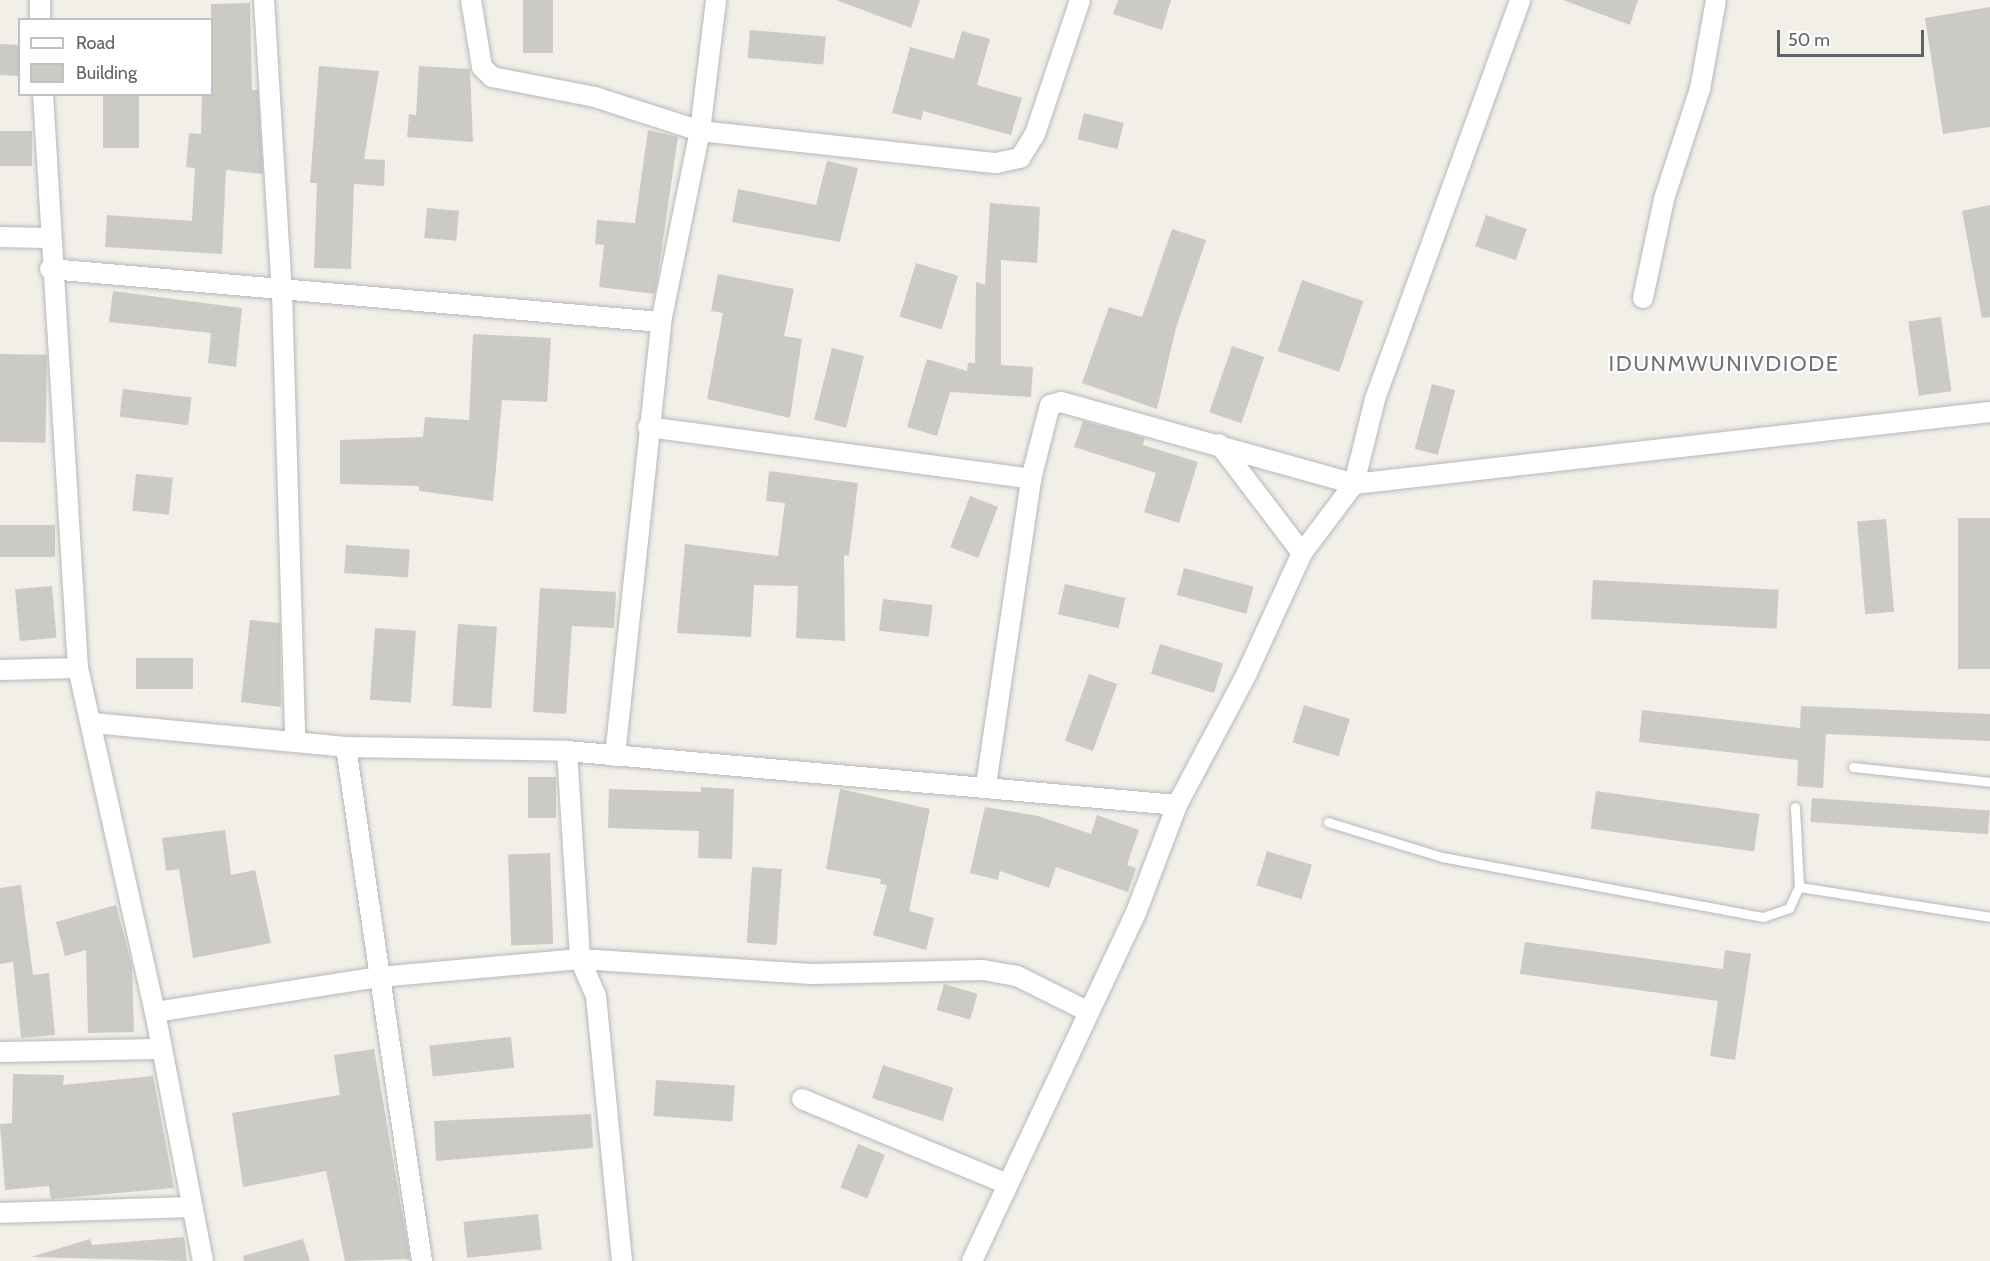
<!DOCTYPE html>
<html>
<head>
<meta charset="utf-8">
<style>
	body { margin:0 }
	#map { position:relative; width:1990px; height:1261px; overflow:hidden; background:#f1efe8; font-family:Cabin,sans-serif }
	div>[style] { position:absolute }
	.building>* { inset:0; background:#cccac5; transform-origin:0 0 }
	.roads { filter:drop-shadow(0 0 2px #b5b8bc) drop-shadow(0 0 2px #b5b8bc) }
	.service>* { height:9px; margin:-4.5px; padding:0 4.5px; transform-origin:4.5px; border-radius:4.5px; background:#fff }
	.minor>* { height:20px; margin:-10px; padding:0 10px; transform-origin:10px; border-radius:10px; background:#fff }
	span { translate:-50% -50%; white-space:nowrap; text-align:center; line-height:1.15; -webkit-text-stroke:4.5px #fff; paint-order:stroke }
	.quarter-label { font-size:22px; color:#70757a; letter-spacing:1.5px }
	.legend { position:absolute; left:18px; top:18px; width:195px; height:78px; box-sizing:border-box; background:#fff; border:2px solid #bfc1c3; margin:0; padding:8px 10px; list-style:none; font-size:18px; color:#5f6368 }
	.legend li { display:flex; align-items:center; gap:12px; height:30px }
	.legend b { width:30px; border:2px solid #bfc1c3 }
	.scale { position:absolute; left:1777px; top:30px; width:147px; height:27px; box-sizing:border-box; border:3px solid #5f6368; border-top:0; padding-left:8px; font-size:18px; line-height:21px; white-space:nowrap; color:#5f6368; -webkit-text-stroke:4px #fff; paint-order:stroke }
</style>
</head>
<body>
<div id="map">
	<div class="building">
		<i style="left:523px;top:0;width:30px;height:53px"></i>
		<i style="clip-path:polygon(836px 0,920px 0,911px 28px)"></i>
		<i style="clip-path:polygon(1118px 0,1171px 0,1162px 30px,1113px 14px)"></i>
		<i style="clip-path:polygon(1563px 0,1638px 0,1630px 25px)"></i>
		<i style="clip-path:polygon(250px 3px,252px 90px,258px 90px,263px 174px,226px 170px,222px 254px,105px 247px,107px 215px,192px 221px,195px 168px,186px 167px,189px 133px,201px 134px,202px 94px,212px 94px,212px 88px,211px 4px)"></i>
		<i style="clip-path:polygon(1990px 7px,1990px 127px,1943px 134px,1925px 18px)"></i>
		<i style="left:750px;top:30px;width:76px;height:28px;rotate:5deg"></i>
		<i style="clip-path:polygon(962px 31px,990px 39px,977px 85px,1022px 98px,1011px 135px,923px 111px,921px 120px,892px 113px,910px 47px,954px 59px)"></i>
		<i style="left:0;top:44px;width:20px;height:31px;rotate:3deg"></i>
		<i style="clip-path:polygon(319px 66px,379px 71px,364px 159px,385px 160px,384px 186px,354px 184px,351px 269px,314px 268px,317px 183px,310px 183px)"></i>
		<i style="clip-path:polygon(419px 66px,470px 69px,473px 142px,407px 137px,409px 114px,416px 115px)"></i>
		<i style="left:103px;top:94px;width:36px;height:54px"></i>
		<i style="left:1084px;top:113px;width:41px;height:27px;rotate:14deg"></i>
		<i style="clip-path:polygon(648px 130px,678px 137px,655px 294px,599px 287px,604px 245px,595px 244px,597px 220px,635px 223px)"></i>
		<i style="left:0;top:131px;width:32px;height:35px"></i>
		<i style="clip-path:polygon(827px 161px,858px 168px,840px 242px,732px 222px,738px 189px,816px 205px)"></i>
		<i style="clip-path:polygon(990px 203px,1040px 207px,1037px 263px,1001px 260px,1001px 365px,1033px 367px,1031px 397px,950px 392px,937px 436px,907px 427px,927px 359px,967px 371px,968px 363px,975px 363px,976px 282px,985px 285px)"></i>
		<i style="clip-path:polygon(1990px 205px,1990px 317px,1982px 318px,1962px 211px)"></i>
		<i style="left:427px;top:208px;width:32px;height:30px;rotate:5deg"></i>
		<i style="left:1486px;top:215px;width:43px;height:33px;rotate:19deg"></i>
		<i style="clip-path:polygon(1172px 229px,1206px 240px,1176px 328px,1157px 409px,1082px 383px,1109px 307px,1142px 317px)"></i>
		<i style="left:916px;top:263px;width:44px;height:56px;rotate:17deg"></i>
		<i style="clip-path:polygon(718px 274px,794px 289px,784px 336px,802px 339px,790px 418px,707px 399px,723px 313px,711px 311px)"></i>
		<i style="left:1302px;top:280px;width:65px;height:75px;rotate:19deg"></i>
		<i style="clip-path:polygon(113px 291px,242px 308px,236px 367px,208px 363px,211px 333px,109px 322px)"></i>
		<i style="left:1941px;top:317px;width:75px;height:33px;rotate:82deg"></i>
		<i style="clip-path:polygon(473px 334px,551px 338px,547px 402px,502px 400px,493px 501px,419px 491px,419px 486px,340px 484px,340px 440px,423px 437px,425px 417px,469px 420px)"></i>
		<i style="left:1232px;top:346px;width:34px;height:70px;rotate:19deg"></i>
		<i style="left:832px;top:348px;width:33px;height:74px;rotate:14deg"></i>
		<i style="left:0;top:354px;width:47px;height:88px;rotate:1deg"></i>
		<i style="left:1432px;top:384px;width:24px;height:67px;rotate:15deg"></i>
		<i style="left:123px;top:389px;width:69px;height:28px;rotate:7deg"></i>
		<i style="clip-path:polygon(1083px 421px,1145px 438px,1143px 445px,1198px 462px,1179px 523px,1144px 512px,1156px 473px,1074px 447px)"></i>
		<i style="clip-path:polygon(769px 471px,858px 483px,849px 556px,844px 555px,845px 641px,796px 638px,798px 586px,754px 585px,751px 637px,677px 633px,685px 544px,778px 556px,785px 503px,766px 501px)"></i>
		<i style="left:136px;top:474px;width:37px;height:37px;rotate:6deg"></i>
		<i style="left:970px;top:496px;width:30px;height:55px;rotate:21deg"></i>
		<i style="left:1990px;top:518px;width:151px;height:32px;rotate:90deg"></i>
		<i style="left:1886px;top:519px;width:93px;height:29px;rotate:85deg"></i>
		<i style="left:0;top:525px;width:55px;height:32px"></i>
		<i style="left:346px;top:545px;width:64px;height:28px;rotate:4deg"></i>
		<i style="left:1184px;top:568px;width:72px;height:28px;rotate:15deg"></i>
		<i style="left:1593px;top:580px;width:186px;height:39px;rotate:3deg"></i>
		<i style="left:1065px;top:584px;width:62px;height:31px;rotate:13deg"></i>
		<i style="left:52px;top:586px;width:52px;height:37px;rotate:85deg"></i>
		<i style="clip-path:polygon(540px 588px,616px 592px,614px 628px,572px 626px,566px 714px,533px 712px)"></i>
		<i style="left:883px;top:599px;width:50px;height:32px;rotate:7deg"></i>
		<i style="clip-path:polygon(250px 620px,280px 623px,281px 707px,241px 702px)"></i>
		<i style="left:458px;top:624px;width:39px;height:82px;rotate:4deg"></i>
		<i style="left:375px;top:628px;width:41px;height:72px;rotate:4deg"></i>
		<i style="left:1160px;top:644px;width:66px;height:31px;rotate:17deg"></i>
		<i style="left:136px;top:658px;width:57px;height:31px"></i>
		<i style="left:1089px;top:674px;width:30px;height:71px;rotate:20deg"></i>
		<i style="left:1304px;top:705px;width:48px;height:39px;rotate:17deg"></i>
		<i style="clip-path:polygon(1801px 706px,1990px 714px,1990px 741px,1826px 734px,1823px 788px,1797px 786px,1798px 760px,1639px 742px,1642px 710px,1800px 728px)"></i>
		<i style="left:528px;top:777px;width:28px;height:41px"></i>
		<i style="clip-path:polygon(701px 787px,734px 789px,732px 859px,698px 858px,699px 831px,608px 828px,609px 789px,701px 792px)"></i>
		<i style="clip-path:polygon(840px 789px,930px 809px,909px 911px,934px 918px,926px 950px,873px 935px,887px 885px,880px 884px,881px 879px,826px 869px)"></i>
		<i style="left:1596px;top:791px;width:165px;height:38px;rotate:8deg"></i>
		<i style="left:1812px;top:798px;width:178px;height:24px;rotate:4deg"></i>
		<i style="clip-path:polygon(985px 807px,1038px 816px,1091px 834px,1097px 815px,1139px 830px,1127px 865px,1136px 868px,1128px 892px,1056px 867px,1049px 888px,1000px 871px,998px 880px,970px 873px)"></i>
		<i style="clip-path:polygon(225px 830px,231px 875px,255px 870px,271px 943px,193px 958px,179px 869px,166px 871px,162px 838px)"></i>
		<i style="left:1267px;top:851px;width:47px;height:36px;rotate:17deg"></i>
		<i style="left:550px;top:853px;width:91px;height:42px;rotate:88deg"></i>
		<i style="left:752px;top:867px;width:30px;height:76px;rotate:4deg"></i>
		<i style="clip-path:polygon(21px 885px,33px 975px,49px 973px,55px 1035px,21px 1038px,13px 962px,0 964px,0 888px)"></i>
		<i style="clip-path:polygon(116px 905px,132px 966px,134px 1032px,88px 1033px,86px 950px,65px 956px,56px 922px)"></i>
		<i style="clip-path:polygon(1525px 942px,1723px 969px,1725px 950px,1751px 954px,1735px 1060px,1710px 1056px,1718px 1001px,1520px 974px)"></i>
		<i style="left:944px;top:984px;width:35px;height:27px;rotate:16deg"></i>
		<i style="left:511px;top:1037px;width:31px;height:82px;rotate:84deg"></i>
		<i style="clip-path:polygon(374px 1049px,410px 1259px,345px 1261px,326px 1171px,243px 1187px,232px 1113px,340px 1095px,334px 1055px)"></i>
		<i style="left:883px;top:1065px;width:74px;height:35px;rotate:18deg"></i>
		<i style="clip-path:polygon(13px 1074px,64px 1075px,63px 1085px,153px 1076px,174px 1188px,51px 1199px,49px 1186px,5px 1190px,0 1124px,12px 1123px)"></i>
		<i style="left:656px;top:1080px;width:79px;height:36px;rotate:4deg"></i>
		<i style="clip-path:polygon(591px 1114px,593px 1148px,436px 1161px,434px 1121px)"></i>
		<i style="left:858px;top:1144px;width:29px;height:47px;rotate:22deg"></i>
		<i style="left:538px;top:1214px;width:36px;height:75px;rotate:84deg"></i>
		<i style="clip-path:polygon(184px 1237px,187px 1261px,31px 1257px,90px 1239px,92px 1245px)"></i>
		<i style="clip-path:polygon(303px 1239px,310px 1261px,244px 1261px,243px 1256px)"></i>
	</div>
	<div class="roads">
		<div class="service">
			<i style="left:1853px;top:767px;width:138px;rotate:6.2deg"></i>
			<i style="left:1328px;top:822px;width:119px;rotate:17.1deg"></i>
			<i style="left:1442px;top:857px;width:327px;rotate:10.6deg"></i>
			<i style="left:1763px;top:917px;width:28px;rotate:-19deg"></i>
			<i style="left:1789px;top:908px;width:23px;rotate:-65deg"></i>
			<i style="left:1799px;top:887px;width:80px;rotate:-92.9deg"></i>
			<i style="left:1799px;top:887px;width:193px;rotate:8.9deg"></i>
		</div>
		<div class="minor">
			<i style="left:40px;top:0;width:20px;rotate:90deg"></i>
			<i style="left:264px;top:0;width:293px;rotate:86.5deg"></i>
			<i style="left:282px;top:292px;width:447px;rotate:88.3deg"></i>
			<i style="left:471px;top:0;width:68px;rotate:80.7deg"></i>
			<i style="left:482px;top:67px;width:14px;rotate:45deg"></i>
			<i style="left:492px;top:77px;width:105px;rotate:11deg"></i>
			<i style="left:595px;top:97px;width:110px;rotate:17.9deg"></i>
			<i style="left:700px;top:131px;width:298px;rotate:6.2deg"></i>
			<i style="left:996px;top:163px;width:25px;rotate:-12deg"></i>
			<i style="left:1020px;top:158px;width:28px;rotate:-58deg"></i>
			<i style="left:1035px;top:134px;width:141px;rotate:-71.4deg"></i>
			<i style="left:43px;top:94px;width:575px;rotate:86.51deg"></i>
			<i style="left:78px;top:668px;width:353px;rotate:77.4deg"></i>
			<i style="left:155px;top:1012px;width:254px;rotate:79.1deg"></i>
			<i style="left:0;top:237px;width:48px;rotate:1.2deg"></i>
			<i style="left:50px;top:269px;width:613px;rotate:4.96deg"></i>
			<i style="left:1643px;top:298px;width:101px;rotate:-78deg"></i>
			<i style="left:1664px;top:199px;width:116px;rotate:-71.9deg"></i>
			<i style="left:1700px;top:89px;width:90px;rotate:-79.8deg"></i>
			<i style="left:648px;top:427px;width:387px;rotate:7.7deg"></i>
			<i style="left:1219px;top:444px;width:137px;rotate:52.7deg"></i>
			<i style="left:0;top:670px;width:78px;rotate:-1.5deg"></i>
			<i style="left:93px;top:723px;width:254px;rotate:5.4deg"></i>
			<i style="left:346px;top:747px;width:221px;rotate:1deg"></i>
			<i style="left:567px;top:751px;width:612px;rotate:5.06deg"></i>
			<i style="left:346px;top:747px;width:520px;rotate:81.59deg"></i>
			<i style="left:567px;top:751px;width:208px;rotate:86.4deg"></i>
			<i style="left:580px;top:959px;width:40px;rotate:66.6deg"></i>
			<i style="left:596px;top:996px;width:266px;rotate:84.4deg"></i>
			<i style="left:615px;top:756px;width:436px;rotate:-83.9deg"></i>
			<i style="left:661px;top:322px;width:195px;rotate:-78.5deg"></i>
			<i style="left:700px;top:131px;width:132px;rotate:-83deg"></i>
			<i style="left:986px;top:785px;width:309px;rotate:-81.6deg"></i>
			<i style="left:1031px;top:479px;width:76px;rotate:-75.6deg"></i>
			<i style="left:1050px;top:405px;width:11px;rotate:-15deg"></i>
			<i style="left:1061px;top:402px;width:304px;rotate:15.6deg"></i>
			<i style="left:1354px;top:484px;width:640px;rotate:-6.46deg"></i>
			<i style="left:155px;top:1012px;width:227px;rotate:-8.9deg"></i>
			<i style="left:379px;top:977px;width:202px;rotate:-5.1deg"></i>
			<i style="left:580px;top:959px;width:232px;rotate:3.7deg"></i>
			<i style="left:812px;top:974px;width:171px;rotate:-1.3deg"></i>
			<i style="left:983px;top:970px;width:35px;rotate:10deg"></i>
			<i style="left:1017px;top:976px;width:78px;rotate:26.6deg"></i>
			<i style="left:0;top:1052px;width:159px;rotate:-1.1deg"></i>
			<i style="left:802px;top:1099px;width:220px;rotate:22.5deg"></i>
			<i style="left:0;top:1213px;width:191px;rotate:-1.8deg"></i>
			<i style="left:972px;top:1261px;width:388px;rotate:-64.8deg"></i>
			<i style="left:1137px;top:910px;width:112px;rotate:-69.1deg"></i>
			<i style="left:1177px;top:805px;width:147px;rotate:-62deg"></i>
			<i style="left:1246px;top:675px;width:134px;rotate:-65.3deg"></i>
			<i style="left:1302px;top:553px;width:86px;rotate:-53deg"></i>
			<i style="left:1354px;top:484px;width:88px;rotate:-76.1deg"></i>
			<i style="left:1375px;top:399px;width:425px;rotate:-70deg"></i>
		</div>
	</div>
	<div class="quarter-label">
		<span style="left:1724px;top:364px">IDUNMWUNIVDIODE</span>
	</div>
	<ul class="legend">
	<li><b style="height:8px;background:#fff"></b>Road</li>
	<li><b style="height:16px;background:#cccac5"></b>Building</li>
	</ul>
	<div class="scale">50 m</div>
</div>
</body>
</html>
